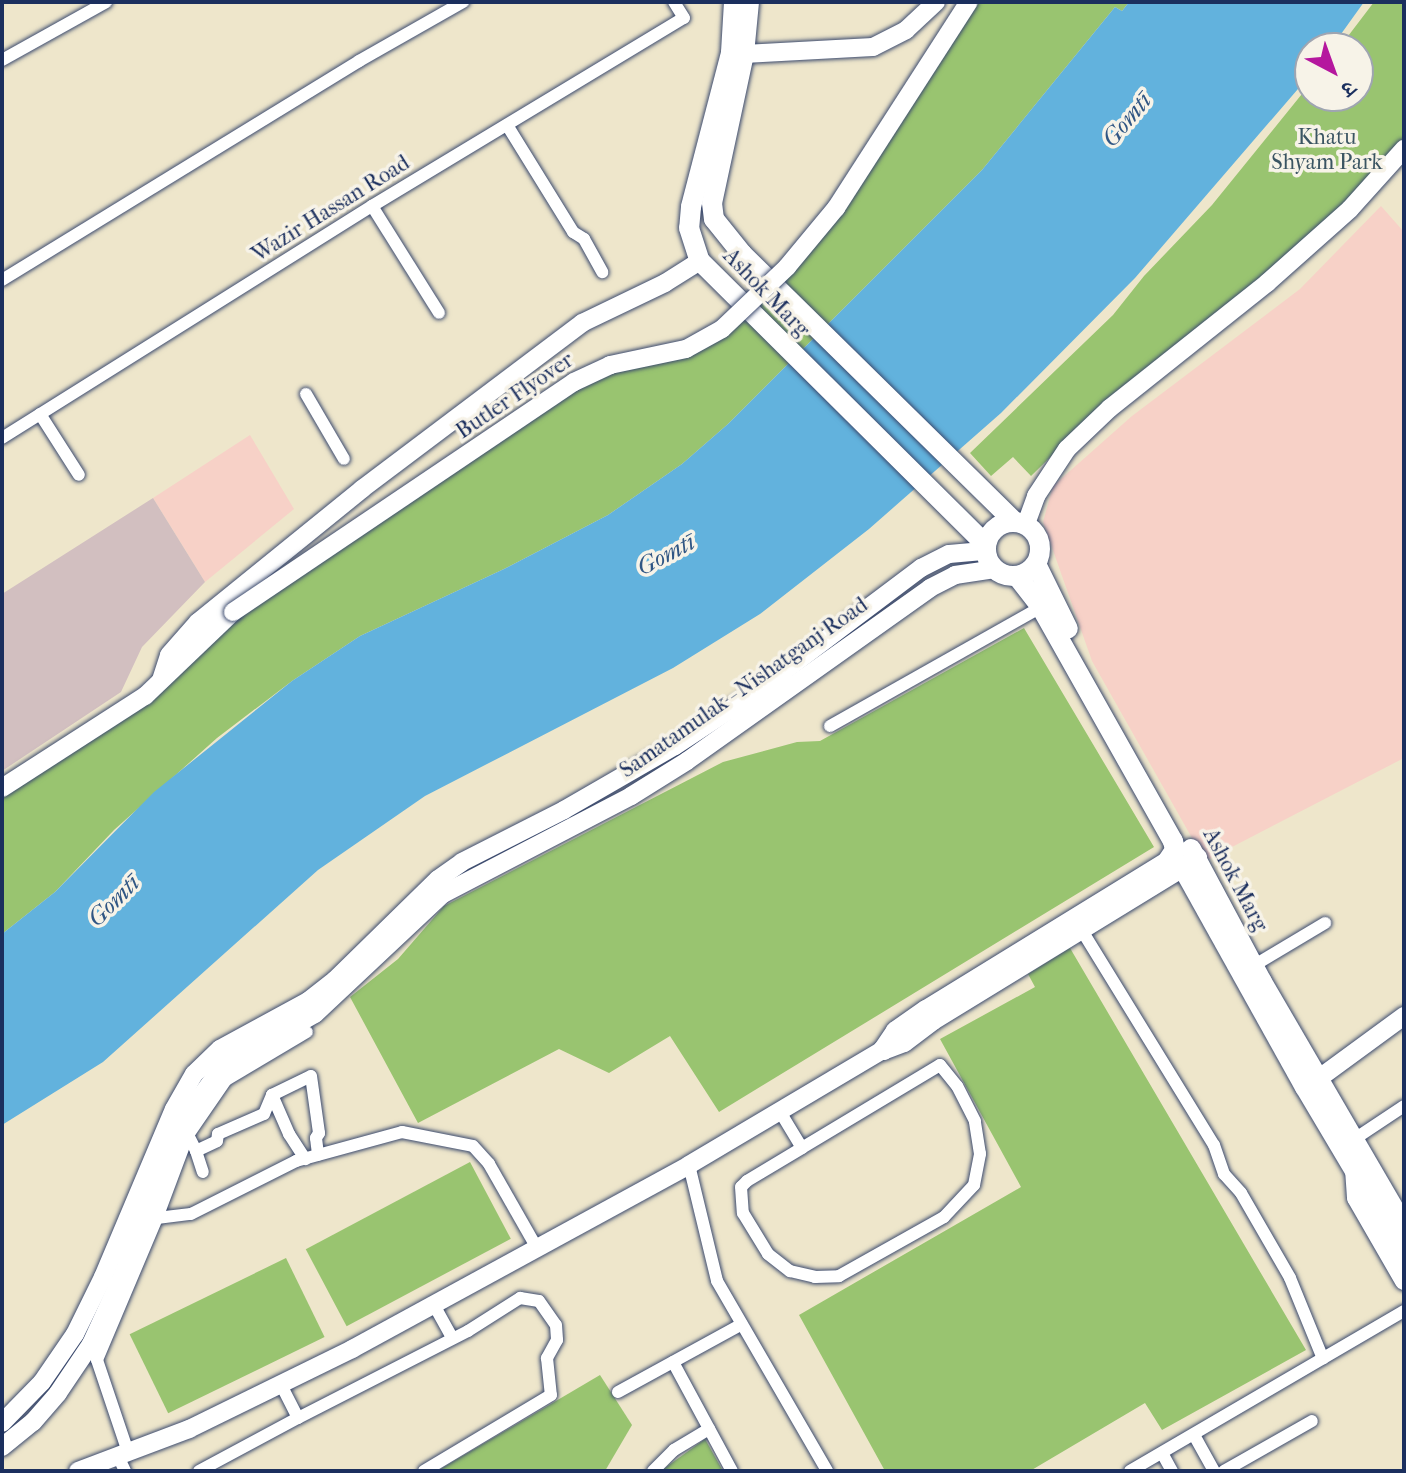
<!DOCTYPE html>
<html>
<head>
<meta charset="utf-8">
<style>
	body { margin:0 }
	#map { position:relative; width:1406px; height:1473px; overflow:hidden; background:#eee6cb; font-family:"IM FELL French Canon","Noto Serif Devanagari",serif }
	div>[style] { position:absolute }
	.built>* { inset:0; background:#f7d1c7 }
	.industrial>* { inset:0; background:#d2bfc0 }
	.green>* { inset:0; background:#99c470; transform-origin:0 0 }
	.water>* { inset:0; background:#62b2dd }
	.roads { filter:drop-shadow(0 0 2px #3b4a6e) drop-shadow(0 0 2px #3b4a6e) }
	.street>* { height:12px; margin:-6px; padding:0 6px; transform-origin:6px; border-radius:6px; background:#fff }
	.secondary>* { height:18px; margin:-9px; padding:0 9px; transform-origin:9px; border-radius:9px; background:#fff }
	.primary>* { height:20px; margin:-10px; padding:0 10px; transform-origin:10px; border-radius:10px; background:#fff }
	.primary>.ring { margin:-10px; padding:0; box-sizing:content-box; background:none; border:20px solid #fff; border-radius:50% }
	.bridges { filter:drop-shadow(0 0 2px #3b4a6e) drop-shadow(0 0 2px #3b4a6e) }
	.secondary-bridge>* { height:18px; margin:-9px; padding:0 9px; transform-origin:9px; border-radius:9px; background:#fff }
	span { translate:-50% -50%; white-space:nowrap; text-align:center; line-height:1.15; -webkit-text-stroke:7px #f7f3e8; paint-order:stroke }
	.park-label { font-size:22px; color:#3a5462 }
	.street-label { font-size:22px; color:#1b2f5e }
	.water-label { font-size:24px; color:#305684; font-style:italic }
	.frame { position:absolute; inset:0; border:4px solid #1b2f5e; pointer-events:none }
	.north { position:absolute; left:1294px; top:32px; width:80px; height:80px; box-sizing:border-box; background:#f7f3e8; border:2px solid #9fa5b1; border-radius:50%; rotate:139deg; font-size:22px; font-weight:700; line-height:32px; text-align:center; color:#1b2f5e }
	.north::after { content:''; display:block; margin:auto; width:28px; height:36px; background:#b5179e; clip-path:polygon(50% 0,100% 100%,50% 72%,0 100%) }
</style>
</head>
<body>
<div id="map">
	<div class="built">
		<i style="clip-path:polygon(1381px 206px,1404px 232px,1404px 758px,1205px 861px,1092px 661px,1043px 522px,1053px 486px,1132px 416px,1300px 289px)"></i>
		<i style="clip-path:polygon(250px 435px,294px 509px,205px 582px,153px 498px)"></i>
	</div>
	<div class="industrial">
		<i style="clip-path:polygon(153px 498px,205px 582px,142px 647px,121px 692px,2px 771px,2px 594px)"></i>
	</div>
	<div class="green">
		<i style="clip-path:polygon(973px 2px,1129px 2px,1122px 11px,1115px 7px,982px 170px,728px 424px,682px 464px,608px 515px,504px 569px,360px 636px,292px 681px,217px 738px,114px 830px,55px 892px,2px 934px,2px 798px,156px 694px,230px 620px,562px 390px,708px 339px,797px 256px)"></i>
		<i style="clip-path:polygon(1374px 2px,1404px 2px,1404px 143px,1344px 209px,1076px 432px,1031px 476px,1013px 457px,991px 476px,970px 453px,1113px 315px,1144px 276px,1212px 205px,1310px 84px,1310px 96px,1358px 96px,1358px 48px,1339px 48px)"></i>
		<i style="clip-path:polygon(1024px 628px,1154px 847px,719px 1112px,670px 1036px,609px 1073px,559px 1049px,418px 1123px,350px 997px,398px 959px,444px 906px,723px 762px,797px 742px,820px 741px)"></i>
		<i style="clip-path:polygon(1070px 948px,1306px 1350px,1162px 1430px,1145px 1403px,1030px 1471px,885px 1471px,799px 1315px,1021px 1187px,940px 1039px,1035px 987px,1028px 974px)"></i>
		<i style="left:470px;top:1162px;width:87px;height:186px;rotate:62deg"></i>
		<i style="left:286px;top:1258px;width:88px;height:174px;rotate:64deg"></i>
		<i style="clip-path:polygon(600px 1375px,632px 1425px,605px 1471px,437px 1471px)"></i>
		<i style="clip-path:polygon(705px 1439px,723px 1471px,662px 1471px,662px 1470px)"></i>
	</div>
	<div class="water">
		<i style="clip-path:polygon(1129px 2px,1364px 2px,1331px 48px,1310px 48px,1310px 75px,1135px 278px,1001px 413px,869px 529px,760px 614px,673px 668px,425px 796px,318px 870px,103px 1062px,2px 1125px,2px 934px,55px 892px,154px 792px,292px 681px,360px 636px,504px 569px,608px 515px,682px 464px,728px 424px,982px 170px,1115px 7px,1122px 11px)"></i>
	</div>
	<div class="roads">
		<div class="street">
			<i style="left:2px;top:60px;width:119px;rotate:-29.1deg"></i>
			<i style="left:507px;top:125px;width:126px;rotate:58.3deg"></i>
			<i style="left:573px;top:232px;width:13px;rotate:32deg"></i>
			<i style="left:584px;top:239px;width:38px;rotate:61deg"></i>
			<i style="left:372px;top:206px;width:126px;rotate:57.9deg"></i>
			<i style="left:2px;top:280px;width:419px;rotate:-31.5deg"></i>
			<i style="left:359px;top:61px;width:120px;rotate:-29.6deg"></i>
			<i style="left:306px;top:394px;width:75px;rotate:59.7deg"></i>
			<i style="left:40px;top:414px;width:72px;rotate:57.4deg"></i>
			<i style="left:2px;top:438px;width:437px;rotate:-32.1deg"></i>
			<i style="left:372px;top:206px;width:364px;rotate:-31.1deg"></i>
			<i style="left:684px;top:18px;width:19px;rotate:-122deg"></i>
			<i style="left:830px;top:726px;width:242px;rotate:-29.4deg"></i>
			<i style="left:1081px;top:929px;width:254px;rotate:58.4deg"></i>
			<i style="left:1214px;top:1145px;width:31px;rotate:71deg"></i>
			<i style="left:1224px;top:1174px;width:25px;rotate:48deg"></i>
			<i style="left:1241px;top:1193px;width:98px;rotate:60deg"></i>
			<i style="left:1290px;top:1278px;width:87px;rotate:67.8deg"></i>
			<i style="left:1253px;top:966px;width:84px;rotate:-30.8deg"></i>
			<i style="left:272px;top:1095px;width:43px;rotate:66.4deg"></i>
			<i style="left:289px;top:1134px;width:30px;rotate:57deg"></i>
			<i style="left:779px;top:1110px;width:44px;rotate:58.8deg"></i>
			<i style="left:802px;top:1148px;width:64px;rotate:149deg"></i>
			<i style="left:747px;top:1181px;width:8px;rotate:135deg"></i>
			<i style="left:741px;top:1187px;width:26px;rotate:86deg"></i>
			<i style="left:743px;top:1213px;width:48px;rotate:58.6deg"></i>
			<i style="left:768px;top:1254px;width:28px;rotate:38deg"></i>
			<i style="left:790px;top:1271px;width:26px;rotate:13deg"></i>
			<i style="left:815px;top:1277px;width:24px;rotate:-2deg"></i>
			<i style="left:839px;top:1276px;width:120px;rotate:-29.3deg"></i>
			<i style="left:944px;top:1217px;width:44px;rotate:-46.8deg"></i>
			<i style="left:974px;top:1185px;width:32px;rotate:-79deg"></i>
			<i style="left:980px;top:1154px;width:33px;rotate:-99deg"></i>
			<i style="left:975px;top:1121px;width:39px;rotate:-117deg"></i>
			<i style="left:957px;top:1086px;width:27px;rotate:-129deg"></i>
			<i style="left:940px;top:1065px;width:161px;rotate:149deg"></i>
			<i style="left:188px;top:1135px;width:18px;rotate:63deg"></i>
			<i style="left:196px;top:1151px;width:23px;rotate:-25deg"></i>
			<i style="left:217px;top:1141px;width:7px;rotate:-82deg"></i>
			<i style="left:218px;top:1134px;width:50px;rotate:-23.5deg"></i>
			<i style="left:264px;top:1114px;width:21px;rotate:-67deg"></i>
			<i style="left:272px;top:1095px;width:43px;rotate:-26deg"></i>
			<i style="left:311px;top:1076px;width:58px;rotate:82deg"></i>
			<i style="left:319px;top:1133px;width:6px;rotate:121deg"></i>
			<i style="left:316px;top:1138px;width:17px;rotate:83deg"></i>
			<i style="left:1353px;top:1140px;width:61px;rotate:-33.7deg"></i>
			<i style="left:196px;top:1151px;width:22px;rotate:72deg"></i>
			<i style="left:689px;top:1165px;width:119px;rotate:76.4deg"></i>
			<i style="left:717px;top:1281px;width:220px;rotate:59.9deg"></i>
			<i style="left:157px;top:1218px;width:34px;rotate:-7deg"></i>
			<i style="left:191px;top:1214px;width:118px;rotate:-26.8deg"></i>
			<i style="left:296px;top:1161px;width:110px;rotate:-15.3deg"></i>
			<i style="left:402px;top:1132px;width:72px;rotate:11.2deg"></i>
			<i style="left:473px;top:1146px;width:24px;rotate:48deg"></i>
			<i style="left:489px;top:1164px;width:97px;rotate:60.3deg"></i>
			<i style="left:434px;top:1305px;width:38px;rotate:61deg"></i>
			<i style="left:673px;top:1362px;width:124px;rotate:61.6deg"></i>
			<i style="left:618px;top:1392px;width:141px;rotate:-28.7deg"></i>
			<i style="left:298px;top:1418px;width:191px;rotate:-27.1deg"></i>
			<i style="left:468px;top:1331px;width:62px;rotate:-32.4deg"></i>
			<i style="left:520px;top:1298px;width:19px;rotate:9deg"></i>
			<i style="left:539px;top:1301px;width:29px;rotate:55deg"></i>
			<i style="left:556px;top:1325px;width:15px;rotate:86deg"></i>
			<i style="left:557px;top:1340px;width:21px;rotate:119deg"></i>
			<i style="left:547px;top:1358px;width:37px;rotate:84deg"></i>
			<i style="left:551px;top:1395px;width:148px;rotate:149.1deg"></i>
			<i style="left:1194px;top:1435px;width:41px;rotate:60.9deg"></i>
			<i style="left:128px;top:1452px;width:97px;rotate:-108.6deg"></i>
			<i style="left:97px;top:1360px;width:154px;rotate:-67.1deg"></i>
			<i style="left:157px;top:1218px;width:89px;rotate:-69.5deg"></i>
			<i style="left:188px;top:1135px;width:67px;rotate:-55.4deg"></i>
			<i style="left:226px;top:1080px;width:94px;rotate:-30.7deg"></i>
			<i style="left:1162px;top:1453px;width:21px;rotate:61deg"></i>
			<i style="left:118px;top:1456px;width:17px;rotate:65deg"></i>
			<i style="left:199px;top:1471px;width:112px;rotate:-28.2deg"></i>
			<i style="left:298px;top:1418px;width:38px;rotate:-117deg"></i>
			<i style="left:653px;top:1471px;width:30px;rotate:-45deg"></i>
			<i style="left:674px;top:1450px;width:41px;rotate:-31deg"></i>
			<i style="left:1130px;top:1471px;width:317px;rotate:-30.3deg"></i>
			<i style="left:1224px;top:1471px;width:101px;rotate:-29.6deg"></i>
		</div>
		<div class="secondary">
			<i style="left:744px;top:54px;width:129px;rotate:-3.1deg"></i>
			<i style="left:873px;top:47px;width:37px;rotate:-27deg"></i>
			<i style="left:906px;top:30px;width:41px;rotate:-43deg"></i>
			<i style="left:1026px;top:524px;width:30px;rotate:-70deg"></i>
			<i style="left:1036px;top:496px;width:56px;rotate:-56.6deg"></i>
			<i style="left:1067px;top:449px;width:59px;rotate:-43.6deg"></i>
			<i style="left:1110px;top:408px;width:201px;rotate:-38.5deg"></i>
			<i style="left:1267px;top:283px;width:111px;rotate:-41.7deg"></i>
			<i style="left:1350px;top:209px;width:81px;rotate:-48deg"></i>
			<i style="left:161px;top:680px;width:26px;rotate:-72deg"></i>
			<i style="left:169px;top:655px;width:44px;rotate:-48.7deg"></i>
			<i style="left:198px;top:622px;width:211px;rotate:-39deg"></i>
			<i style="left:362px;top:489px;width:276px;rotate:-37deg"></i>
			<i style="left:582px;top:323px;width:92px;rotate:-25.7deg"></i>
			<i style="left:665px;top:283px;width:41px;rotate:-32.2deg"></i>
			<i style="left:2px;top:788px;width:170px;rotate:-32.8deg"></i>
			<i style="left:145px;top:696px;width:122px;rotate:-43.7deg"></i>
			<i style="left:1318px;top:1079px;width:107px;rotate:-36.2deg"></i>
			<i style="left:1354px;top:1169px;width:29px;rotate:86deg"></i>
			<i style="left:1356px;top:1198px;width:96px;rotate:60deg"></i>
			<i style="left:2px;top:1423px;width:57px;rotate:-45.7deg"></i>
			<i style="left:42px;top:1382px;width:58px;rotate:-55.5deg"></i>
			<i style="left:75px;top:1334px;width:64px;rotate:-63.8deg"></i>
			<i style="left:103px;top:1277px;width:182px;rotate:-67.1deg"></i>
			<i style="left:174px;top:1109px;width:40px;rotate:-60.3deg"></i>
			<i style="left:194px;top:1074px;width:36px;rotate:-44deg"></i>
			<i style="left:220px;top:1049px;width:100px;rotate:-28.6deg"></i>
			<i style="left:308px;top:1001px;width:34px;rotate:-38deg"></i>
			<i style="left:335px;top:980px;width:144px;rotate:-44.4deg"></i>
			<i style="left:438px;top:879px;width:29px;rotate:-35deg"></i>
			<i style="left:462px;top:862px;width:114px;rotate:-27deg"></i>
			<i style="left:564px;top:810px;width:128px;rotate:-30deg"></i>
			<i style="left:675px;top:746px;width:96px;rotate:-33.5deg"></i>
			<i style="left:755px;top:693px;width:208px;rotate:-37deg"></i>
			<i style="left:921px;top:568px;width:31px;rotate:-27deg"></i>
			<i style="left:949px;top:554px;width:37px;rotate:-5deg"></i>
			<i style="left:2px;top:1447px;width:40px;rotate:-39deg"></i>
			<i style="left:33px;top:1422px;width:38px;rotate:-49deg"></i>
			<i style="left:58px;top:1393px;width:59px;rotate:-56deg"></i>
			<i style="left:91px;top:1344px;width:77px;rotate:-65.4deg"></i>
			<i style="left:123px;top:1274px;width:121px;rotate:-69.6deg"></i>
			<i style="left:165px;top:1161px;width:56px;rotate:-63.4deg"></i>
			<i style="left:190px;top:1111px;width:54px;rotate:-54deg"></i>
			<i style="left:222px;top:1067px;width:107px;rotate:-29.7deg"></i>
			<i style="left:315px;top:1014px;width:175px;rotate:-43.2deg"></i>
			<i style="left:443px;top:894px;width:212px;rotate:-27.5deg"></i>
			<i style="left:631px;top:796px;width:66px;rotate:-32deg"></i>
			<i style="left:687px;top:761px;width:298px;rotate:-35.4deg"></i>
			<i style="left:930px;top:588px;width:28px;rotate:-27deg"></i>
			<i style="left:955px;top:575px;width:40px;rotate:-8.5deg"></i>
			<i style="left:78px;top:1471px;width:119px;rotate:-20.7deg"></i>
			<i style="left:189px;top:1429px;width:182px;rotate:-26.1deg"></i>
			<i style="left:352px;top:1349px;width:384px;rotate:-28.6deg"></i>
			<i style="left:689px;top:1165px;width:226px;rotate:-30.7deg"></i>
		</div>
		<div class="primary">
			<i style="left:734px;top:2px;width:51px;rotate:93.4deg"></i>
			<i style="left:731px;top:53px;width:159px;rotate:104.6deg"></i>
			<i style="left:691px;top:207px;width:21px;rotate:95deg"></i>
			<i style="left:689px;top:228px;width:35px;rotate:72deg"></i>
			<i style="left:700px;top:261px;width:403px;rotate:44.8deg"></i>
			<i style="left:749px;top:2px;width:52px;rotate:95.5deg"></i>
			<i style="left:744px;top:54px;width:152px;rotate:102.1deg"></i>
			<i style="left:712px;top:203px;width:16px;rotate:83deg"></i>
			<i style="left:714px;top:219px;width:45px;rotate:51.3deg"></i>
			<i style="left:742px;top:254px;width:381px;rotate:44.5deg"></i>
			<i class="ring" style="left:986px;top:522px;width:34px;height:34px"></i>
			<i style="left:1036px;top:564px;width:72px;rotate:63.8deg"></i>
			<i style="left:1017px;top:576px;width:39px;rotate:52deg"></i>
			<i style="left:1041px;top:607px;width:269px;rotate:60.6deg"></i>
			<i style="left:1173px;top:841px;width:9px;rotate:77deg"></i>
			<i style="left:1175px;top:850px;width:14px;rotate:124deg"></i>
			<i style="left:1167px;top:862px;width:283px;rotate:148.4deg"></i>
			<i style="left:926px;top:1010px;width:37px;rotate:145deg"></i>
			<i style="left:896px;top:1031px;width:23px;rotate:124deg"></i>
			<i style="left:883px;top:1050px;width:22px;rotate:-21deg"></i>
			<i style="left:904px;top:1042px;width:36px;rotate:-37deg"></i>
			<i style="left:933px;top:1020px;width:310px;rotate:-31.5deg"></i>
			<i style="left:1191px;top:849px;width:151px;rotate:61.9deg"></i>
			<i style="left:1262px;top:982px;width:282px;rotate:59.8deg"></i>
			<i style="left:1183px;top:868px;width:251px;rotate:60.9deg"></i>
			<i style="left:1305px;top:1087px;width:194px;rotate:59.3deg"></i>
		</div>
	</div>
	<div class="bridges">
		<div class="secondary-bridge">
			<i style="left:233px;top:612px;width:411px;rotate:-34deg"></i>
			<i style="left:574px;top:382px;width:40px;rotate:-25deg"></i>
			<i style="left:610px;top:365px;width:78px;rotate:-11.9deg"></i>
			<i style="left:686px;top:349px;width:41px;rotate:-29.1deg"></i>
			<i style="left:722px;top:329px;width:90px;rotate:-43.6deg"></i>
			<i style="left:787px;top:267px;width:77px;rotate:-50.3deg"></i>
			<i style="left:836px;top:208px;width:245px;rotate:-57.2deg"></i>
		</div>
	</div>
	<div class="park-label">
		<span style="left:1327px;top:150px">Khatu<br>Shyam Park</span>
	</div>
	<div class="street-label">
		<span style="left:331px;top:209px;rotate:-32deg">Wazir Hassan Road</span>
		<span style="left:766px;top:293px;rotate:46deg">Ashok Marg</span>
		<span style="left:515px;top:396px;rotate:-34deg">Butler Flyover</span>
		<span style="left:744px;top:688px;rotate:-35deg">Samatamulak - Nishatganj Road</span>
		<span style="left:1235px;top:880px;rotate:62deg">Ashok Marg</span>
	</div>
	<div class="water-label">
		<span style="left:1127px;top:120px;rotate:-50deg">Gomtī</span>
		<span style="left:666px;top:555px;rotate:-28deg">Gomtī</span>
		<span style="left:114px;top:901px;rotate:-45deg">Gomtī</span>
	</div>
	<div class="frame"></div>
	<div class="north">उ</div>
</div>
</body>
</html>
